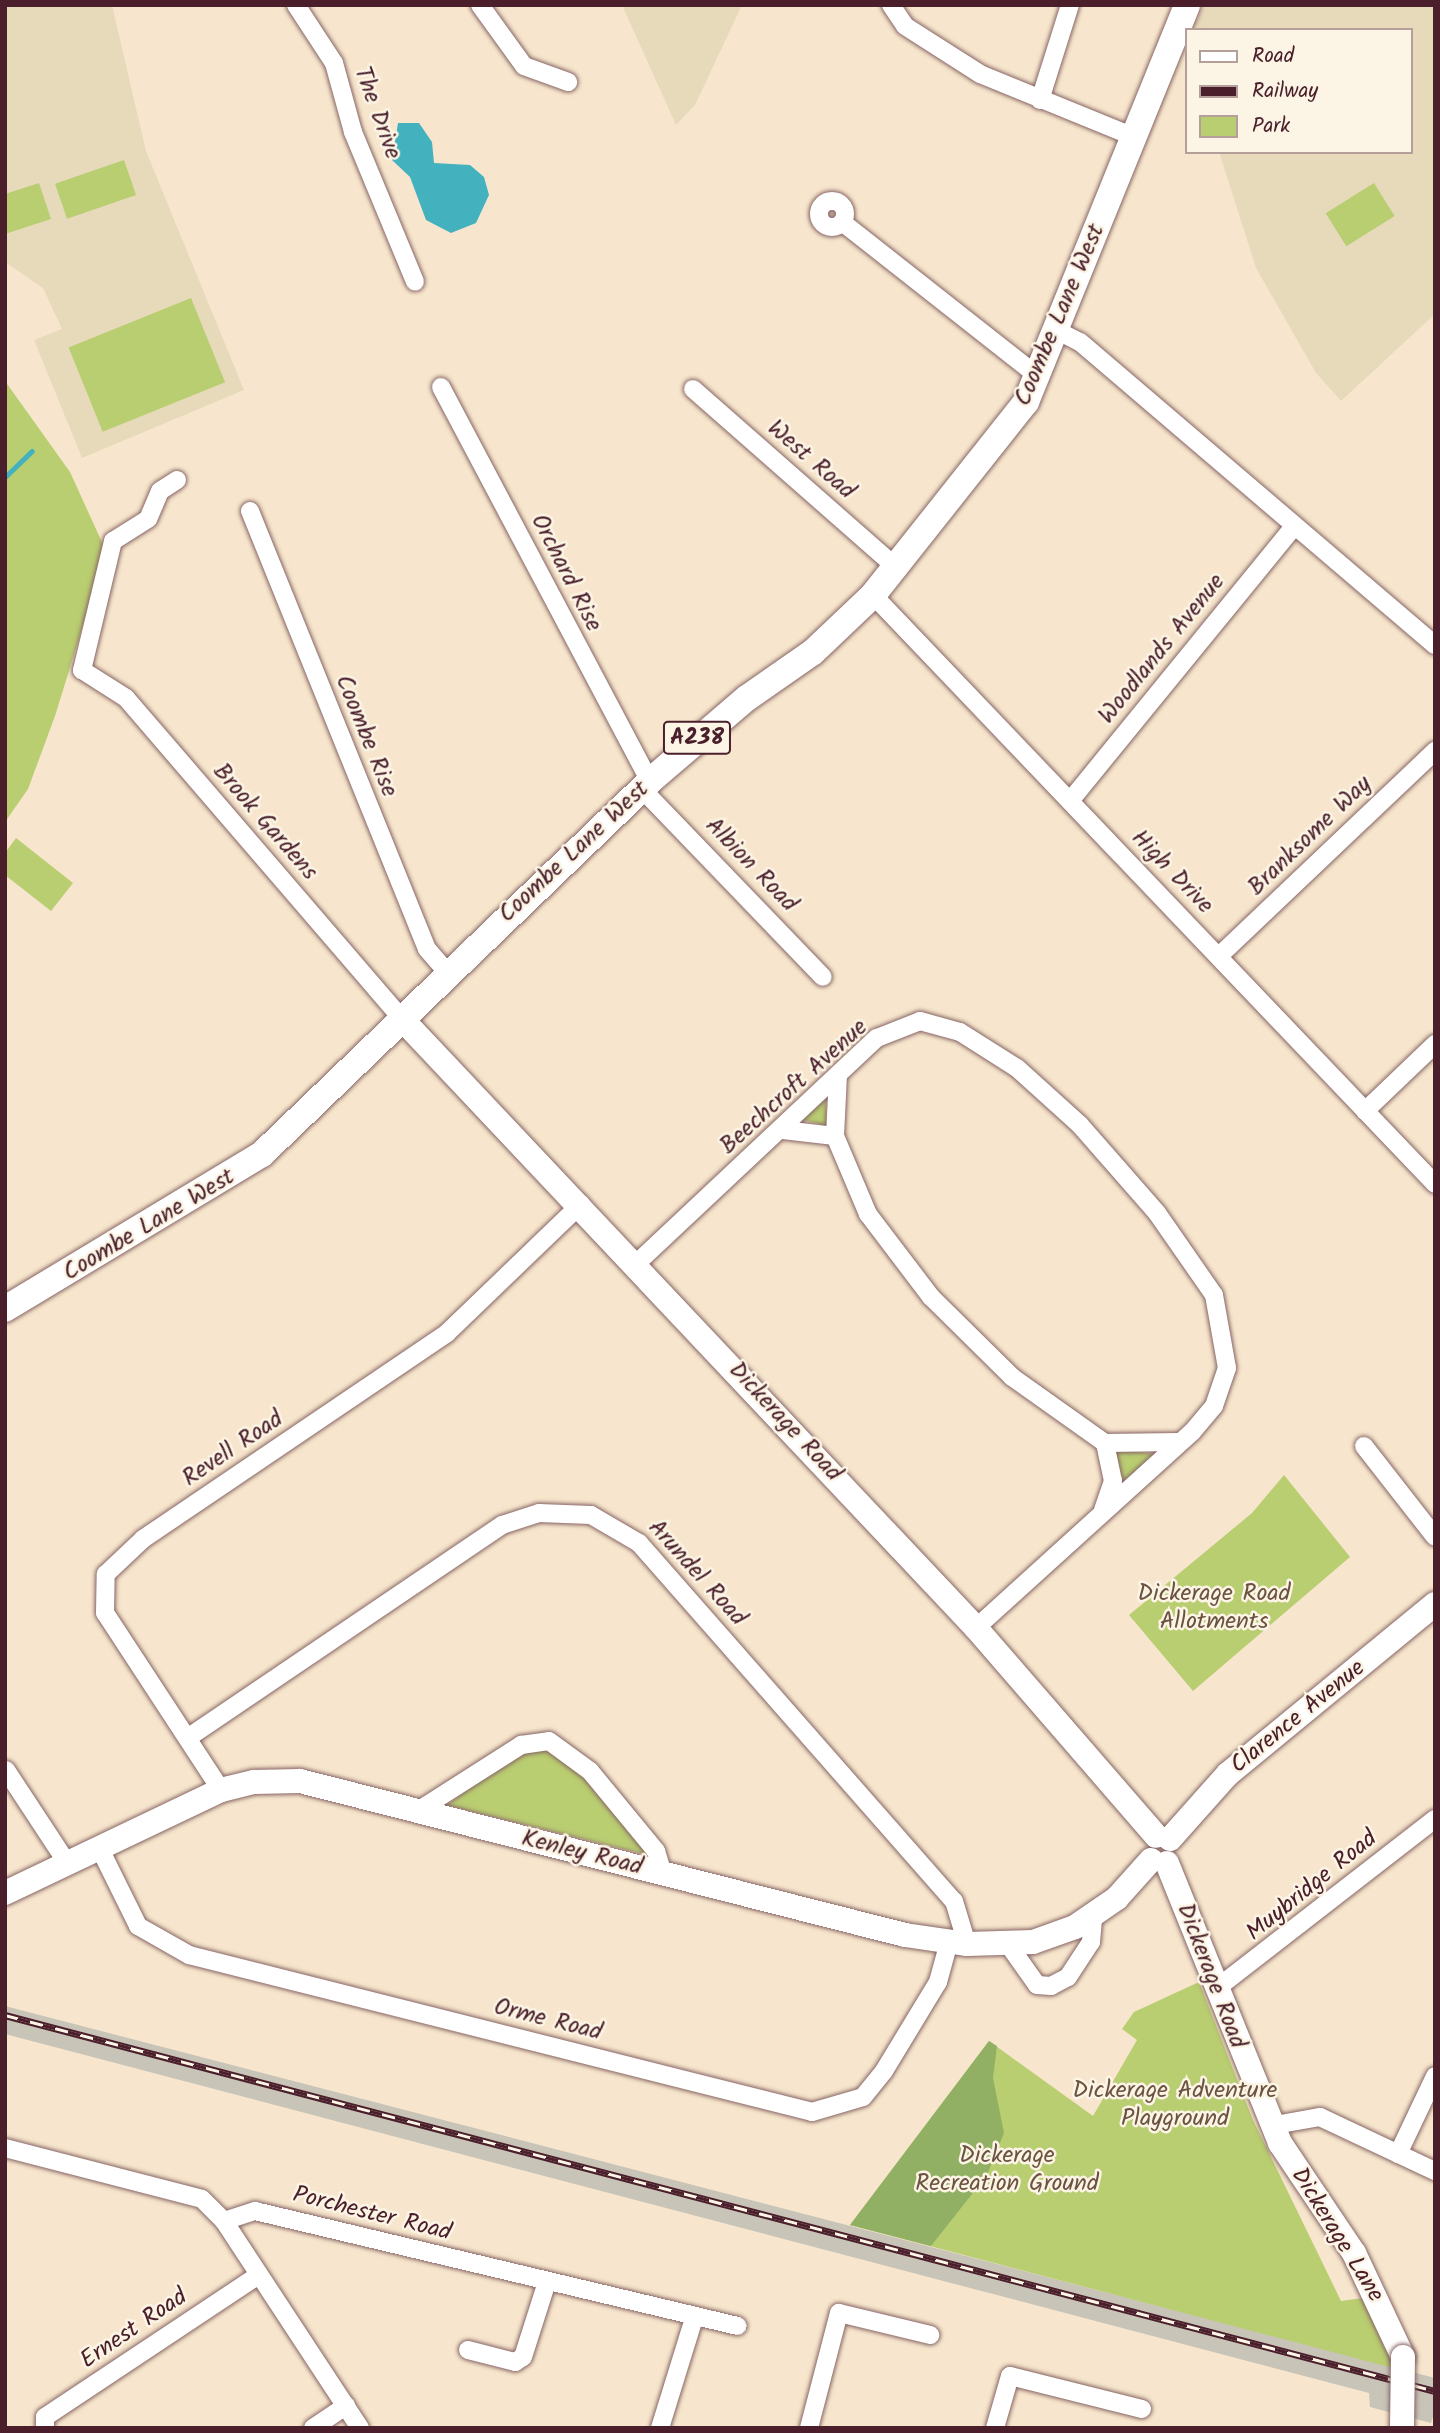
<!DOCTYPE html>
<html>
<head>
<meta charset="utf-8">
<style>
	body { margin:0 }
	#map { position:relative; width:1440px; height:2433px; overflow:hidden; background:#f7e6cd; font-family:Kalam,sans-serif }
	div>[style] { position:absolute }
	.built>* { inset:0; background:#e7daba }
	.industrial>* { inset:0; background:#c8c4b8 }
	.green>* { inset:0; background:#b9cd71; transform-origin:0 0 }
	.forest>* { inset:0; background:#92b063 }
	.water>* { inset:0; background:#43b2be }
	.stream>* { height:4.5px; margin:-2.25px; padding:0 2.25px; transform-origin:2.25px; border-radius:2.25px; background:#43b2be }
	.roads { filter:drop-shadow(0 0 2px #876564) drop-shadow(0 0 2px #876564) }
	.street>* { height:18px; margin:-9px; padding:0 9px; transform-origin:9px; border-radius:9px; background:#fff }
	.street>.ring { margin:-9px; padding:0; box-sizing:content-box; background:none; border:18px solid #fff; border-radius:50% }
	.secondary>* { height:24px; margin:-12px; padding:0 12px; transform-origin:12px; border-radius:12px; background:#fff }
	.primary>* { height:26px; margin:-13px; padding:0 13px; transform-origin:13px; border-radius:13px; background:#fff }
	.rail>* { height:7px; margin-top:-3.5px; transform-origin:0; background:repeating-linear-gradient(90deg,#fcf5e5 0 13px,#4a1f2b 0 26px); box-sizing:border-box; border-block:2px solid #4a1f2b }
	.bridges { filter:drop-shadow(0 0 2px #876564) drop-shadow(0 0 2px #876564) }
	.secondary-bridge>* { height:24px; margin:-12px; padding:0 12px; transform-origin:12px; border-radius:12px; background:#fff }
	span { translate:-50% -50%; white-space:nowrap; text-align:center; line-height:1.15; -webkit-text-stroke:5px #fcf5e5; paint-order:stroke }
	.shield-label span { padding:2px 5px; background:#fcf5e5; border:2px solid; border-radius:5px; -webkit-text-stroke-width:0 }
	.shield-label { font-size:23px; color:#4a1f2b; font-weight:700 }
	.street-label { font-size:24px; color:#4a1f2b }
	.park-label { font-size:24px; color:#6b5340 }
	.frame { position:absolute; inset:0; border:7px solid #4a1f2b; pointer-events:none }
	.legend { position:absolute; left:1185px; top:28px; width:228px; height:126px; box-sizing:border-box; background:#fcf5e5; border:2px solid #b59f9b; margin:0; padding:9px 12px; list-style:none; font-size:21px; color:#4a1f2b }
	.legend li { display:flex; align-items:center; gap:14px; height:35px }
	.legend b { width:35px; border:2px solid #b59f9b }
</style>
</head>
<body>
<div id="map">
	<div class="built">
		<i style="clip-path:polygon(5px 5px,112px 5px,146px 151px,244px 390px,82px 458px,34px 340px,62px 329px,43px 288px,5px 262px)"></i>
		<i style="clip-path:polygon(622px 5px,742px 5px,695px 105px,676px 125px)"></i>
		<i style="clip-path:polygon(1204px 5px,1435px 5px,1435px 314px,1341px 401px,1316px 373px,1256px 268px,1219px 152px,1410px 152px,1410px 30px,1193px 30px)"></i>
	</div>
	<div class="industrial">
		<i style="clip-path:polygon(5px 2006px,1435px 2378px,1435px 2411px,1431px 2423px,1408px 2417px,1370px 2407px,1369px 2393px,5px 2034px)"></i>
	</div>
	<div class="green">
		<i style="left:124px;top:160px;width:37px;height:73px;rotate:71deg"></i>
		<i style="clip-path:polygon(39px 183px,51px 219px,5px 234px,5px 194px)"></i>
		<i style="left:1374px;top:183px;width:39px;height:57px;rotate:58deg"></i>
		<i style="left:191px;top:298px;width:91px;height:132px;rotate:68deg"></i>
		<i style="clip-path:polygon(5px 381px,70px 472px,106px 551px,55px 716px,28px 789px,5px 822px)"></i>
		<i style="clip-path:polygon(16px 838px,73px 883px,51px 911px,5px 875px,5px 853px)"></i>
		<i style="clip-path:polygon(825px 1096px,827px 1126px,800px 1119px)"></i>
		<i style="clip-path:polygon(1113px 1449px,1154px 1454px,1121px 1485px)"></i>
		<i style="clip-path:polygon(1284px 1475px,1350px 1557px,1193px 1691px,1129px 1615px,1252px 1513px)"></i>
		<i style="clip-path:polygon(549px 1746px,569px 1758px,648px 1855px,447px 1805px,524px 1748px)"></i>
		<i style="clip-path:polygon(1199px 1982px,1253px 2120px,1341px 2301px,1363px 2298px,1390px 2348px,1393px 2368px,850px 2225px,989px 2041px,1093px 2116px,1137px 2040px,1122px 2029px,1134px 2012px)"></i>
	</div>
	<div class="forest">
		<i style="clip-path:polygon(989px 2041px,997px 2046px,993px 2078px,1004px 2133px,987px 2175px,931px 2246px,850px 2225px)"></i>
	</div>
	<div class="water">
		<i style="clip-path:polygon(398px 123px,419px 123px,432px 142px,434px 163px,470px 165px,484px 177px,489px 195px,476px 223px,451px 233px,426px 220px,410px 177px,392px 160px)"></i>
	</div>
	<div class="stream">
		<i style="left:5px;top:477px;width:37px;rotate:-44deg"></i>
	</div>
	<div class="roads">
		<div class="street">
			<i style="left:296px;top:5px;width:69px;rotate:56.8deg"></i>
			<i style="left:334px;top:63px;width:72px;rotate:74.6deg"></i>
			<i style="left:353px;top:132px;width:162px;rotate:67.5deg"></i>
			<i style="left:480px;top:5px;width:75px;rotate:54.2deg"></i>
			<i style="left:524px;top:66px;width:47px;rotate:20deg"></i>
			<i style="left:891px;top:5px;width:25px;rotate:56deg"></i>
			<i style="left:905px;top:26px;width:89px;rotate:32.6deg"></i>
			<i style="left:980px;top:74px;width:166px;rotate:22.2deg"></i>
			<i style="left:1040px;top:100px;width:100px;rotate:-72.5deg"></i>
			<i class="ring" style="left:819px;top:201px;width:8px;height:8px"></i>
			<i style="left:842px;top:222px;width:249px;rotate:38.2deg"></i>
			<i style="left:1056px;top:330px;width:27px;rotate:27deg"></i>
			<i style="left:1080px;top:342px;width:467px;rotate:40.5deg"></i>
			<i style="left:441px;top:387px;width:446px;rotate:62.1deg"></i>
			<i style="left:693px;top:389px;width:271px;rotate:41.3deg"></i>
			<i style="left:177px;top:480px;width:20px;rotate:147deg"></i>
			<i style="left:160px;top:491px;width:30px;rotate:113deg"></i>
			<i style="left:148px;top:519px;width:41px;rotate:147.8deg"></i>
			<i style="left:113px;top:541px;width:133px;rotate:103.5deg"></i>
			<i style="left:82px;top:670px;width:52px;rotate:32.5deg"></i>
			<i style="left:126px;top:698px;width:422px;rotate:49.3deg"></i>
			<i style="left:250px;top:511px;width:472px;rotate:68deg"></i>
			<i style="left:427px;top:949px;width:32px;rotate:49deg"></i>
			<i style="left:873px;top:595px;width:814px;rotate:46.34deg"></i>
			<i style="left:641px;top:788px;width:262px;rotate:46.1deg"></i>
			<i style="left:1070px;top:801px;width:353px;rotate:-50.8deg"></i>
			<i style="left:1219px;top:956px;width:298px;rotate:-43.5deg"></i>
			<i style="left:1365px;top:1111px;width:97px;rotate:-43.7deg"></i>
			<i style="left:783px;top:1130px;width:52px;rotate:6.6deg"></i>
			<i style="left:835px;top:1136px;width:85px;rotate:67.1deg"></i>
			<i style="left:868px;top:1214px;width:104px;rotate:52.8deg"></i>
			<i style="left:931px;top:1297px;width:114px;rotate:44.6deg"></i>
			<i style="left:1012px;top:1377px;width:114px;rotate:35.4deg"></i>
			<i style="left:1105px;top:1443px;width:74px;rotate:-0.8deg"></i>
			<i style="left:835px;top:1136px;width:61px;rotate:-87.2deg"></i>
			<i style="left:637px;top:1263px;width:329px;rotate:-43.2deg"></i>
			<i style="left:877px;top:1038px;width:46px;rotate:-21.6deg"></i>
			<i style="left:920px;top:1021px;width:41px;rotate:15.4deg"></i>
			<i style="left:960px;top:1032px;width:67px;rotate:32.3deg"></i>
			<i style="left:1017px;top:1068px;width:85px;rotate:42.1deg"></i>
			<i style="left:1080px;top:1125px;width:117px;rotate:48.8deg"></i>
			<i style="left:1157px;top:1213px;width:100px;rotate:55.2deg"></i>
			<i style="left:1214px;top:1295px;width:74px;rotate:79.9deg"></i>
			<i style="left:1227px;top:1368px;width:40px;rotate:108.9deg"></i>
			<i style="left:1214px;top:1406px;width:34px;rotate:130deg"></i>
			<i style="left:1192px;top:1432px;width:292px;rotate:137.8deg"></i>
			<i style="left:1364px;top:1446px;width:115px;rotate:52deg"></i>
			<i style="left:1103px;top:1510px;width:31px;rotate:-71deg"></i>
			<i style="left:1113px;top:1481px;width:39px;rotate:-102deg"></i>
			<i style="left:189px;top:1737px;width:378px;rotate:-34.1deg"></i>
			<i style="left:502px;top:1525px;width:39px;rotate:-18deg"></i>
			<i style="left:539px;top:1513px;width:52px;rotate:2.2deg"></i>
			<i style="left:591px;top:1515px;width:56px;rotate:30.3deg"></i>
			<i style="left:639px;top:1543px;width:477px;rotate:48.7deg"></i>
			<i style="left:954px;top:1901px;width:45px;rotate:73.2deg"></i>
			<i style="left:6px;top:1770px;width:111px;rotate:56.7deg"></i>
			<i style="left:221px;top:1790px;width:212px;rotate:-123.2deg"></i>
			<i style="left:105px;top:1613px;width:39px;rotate:-89deg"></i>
			<i style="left:106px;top:1574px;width:51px;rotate:-43.4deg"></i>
			<i style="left:143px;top:1539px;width:367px;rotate:-34.1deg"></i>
			<i style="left:447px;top:1333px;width:186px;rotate:-43.9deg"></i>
			<i style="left:416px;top:1812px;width:125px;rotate:-32.5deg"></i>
			<i style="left:521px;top:1745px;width:28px;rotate:-8deg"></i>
			<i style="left:549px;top:1741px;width:51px;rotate:36.2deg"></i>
			<i style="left:590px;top:1771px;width:104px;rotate:50.5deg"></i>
			<i style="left:656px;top:1851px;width:24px;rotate:73deg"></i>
			<i style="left:100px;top:1849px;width:86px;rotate:63.7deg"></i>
			<i style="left:138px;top:1926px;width:59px;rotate:29.6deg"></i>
			<i style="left:189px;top:1955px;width:642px;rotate:14.14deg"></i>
			<i style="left:812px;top:2112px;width:53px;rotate:-16.4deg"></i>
			<i style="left:863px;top:2097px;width:33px;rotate:-51deg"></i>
			<i style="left:884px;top:2071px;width:104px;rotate:-58.8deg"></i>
			<i style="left:938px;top:1982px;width:41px;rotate:-74.6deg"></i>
			<i style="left:1008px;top:1944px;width:50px;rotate:54.7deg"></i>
			<i style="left:1037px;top:1985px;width:14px;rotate:4deg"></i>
			<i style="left:1051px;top:1986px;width:19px;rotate:-28deg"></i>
			<i style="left:1068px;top:1977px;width:42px;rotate:-56.7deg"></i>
			<i style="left:1091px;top:1942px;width:25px;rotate:-85deg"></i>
			<i style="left:1217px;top:1988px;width:276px;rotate:-37.8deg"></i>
			<i style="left:1275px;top:2125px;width:46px;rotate:-10.1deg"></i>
			<i style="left:1320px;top:2117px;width:127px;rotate:25.2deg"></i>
			<i style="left:5px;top:2148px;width:203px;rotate:14.5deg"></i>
			<i style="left:202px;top:2199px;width:31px;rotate:45deg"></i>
			<i style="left:224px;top:2221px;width:248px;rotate:56.7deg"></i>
			<i style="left:1398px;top:2154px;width:86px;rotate:-64.6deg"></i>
			<i style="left:224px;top:2221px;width:33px;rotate:-18deg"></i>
			<i style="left:255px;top:2211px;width:496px;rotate:13.4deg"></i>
			<i style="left:468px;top:2350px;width:49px;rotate:14.3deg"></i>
			<i style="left:515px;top:2362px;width:9px;rotate:-32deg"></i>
			<i style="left:523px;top:2357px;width:79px;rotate:-72.3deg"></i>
			<i style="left:45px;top:2428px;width:11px;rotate:-90deg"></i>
			<i style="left:45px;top:2417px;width:257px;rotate:-33.6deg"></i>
			<i style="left:313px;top:2428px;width:40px;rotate:-34deg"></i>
			<i style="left:660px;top:2428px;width:115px;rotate:-72.8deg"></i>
			<i style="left:809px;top:2428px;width:119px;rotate:-75.4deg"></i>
			<i style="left:839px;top:2313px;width:94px;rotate:13.6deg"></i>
			<i style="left:995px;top:2428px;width:54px;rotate:-73.9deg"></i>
			<i style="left:1010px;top:2376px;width:136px;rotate:14deg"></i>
		</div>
		<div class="secondary">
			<i style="left:401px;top:1018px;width:838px;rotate:46.69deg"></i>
			<i style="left:976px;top:1628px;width:275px;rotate:49.1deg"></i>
			<i style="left:1170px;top:1839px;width:87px;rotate:-48.3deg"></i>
			<i style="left:1228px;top:1774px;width:268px;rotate:-39.4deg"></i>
			<i style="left:1167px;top:1863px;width:302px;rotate:68deg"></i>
			<i style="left:1280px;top:2143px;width:133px;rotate:56.1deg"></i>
			<i style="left:1354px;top:2253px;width:115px;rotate:64.8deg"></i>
			<i style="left:5px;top:1893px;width:239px;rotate:-25.5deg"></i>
			<i style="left:221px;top:1790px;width:34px;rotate:-14deg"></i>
			<i style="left:254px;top:1782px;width:46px;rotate:-1.2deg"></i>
			<i style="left:300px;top:1781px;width:624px;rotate:14.28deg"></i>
			<i style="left:905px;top:1935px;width:63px;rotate:8.3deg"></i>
			<i style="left:967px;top:1944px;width:66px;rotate:-1.7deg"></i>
			<i style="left:1033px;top:1942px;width:45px;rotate:-19.7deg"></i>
			<i style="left:1075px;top:1927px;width:51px;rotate:-34.6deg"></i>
			<i style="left:1117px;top:1898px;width:51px;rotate:-48.2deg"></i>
		</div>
		<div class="primary">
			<i style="left:5px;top:1309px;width:300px;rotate:-31.1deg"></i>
			<i style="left:262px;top:1154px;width:538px;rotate:-43.87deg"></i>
			<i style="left:650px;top:781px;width:128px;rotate:-40.6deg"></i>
			<i style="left:747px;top:698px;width:80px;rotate:-34.9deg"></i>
			<i style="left:813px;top:652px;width:83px;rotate:-43.5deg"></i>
			<i style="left:873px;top:595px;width:246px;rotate:-51.6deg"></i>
			<i style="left:1026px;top:402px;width:428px;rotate:-67.9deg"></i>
		</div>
	</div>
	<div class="rail">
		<i style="left:5px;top:2015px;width:1479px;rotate:14.73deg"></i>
	</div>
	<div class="bridges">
		<div class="secondary-bridge">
			<i style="left:1402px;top:2428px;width:71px;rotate:-89.2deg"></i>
		</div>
	</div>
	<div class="shield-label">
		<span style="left:697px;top:738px">A238</span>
	</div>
	<div class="street-label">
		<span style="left:377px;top:113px;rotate:70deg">The Drive</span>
		<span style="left:1060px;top:315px;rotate:-67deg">Coombe Lane West</span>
		<span style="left:811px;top:460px;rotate:41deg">West Road</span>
		<span style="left:566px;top:573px;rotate:63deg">Orchard Rise</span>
		<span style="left:1162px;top:649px;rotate:-51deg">Woodlands Avenue</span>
		<span style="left:366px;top:736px;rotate:68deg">Coombe Rise</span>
		<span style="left:265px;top:822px;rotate:49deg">Brook Gardens</span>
		<span style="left:1310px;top:836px;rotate:-44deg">Branksome Way</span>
		<span style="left:574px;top:852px;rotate:-43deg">Coombe Lane West</span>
		<span style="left:751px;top:865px;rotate:46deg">Albion Road</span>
		<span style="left:1172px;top:872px;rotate:46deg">High Drive</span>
		<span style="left:794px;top:1087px;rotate:-42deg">Beechcroft Avenue</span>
		<span style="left:149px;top:1225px;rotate:-31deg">Coombe Lane West</span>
		<span style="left:785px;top:1422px;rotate:47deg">Dickerage Road</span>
		<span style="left:233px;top:1449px;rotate:-34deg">Revell Road</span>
		<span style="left:697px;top:1573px;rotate:48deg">Arundel Road</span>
		<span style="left:1298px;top:1717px;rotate:-39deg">Clarence Avenue</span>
		<span style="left:582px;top:1853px;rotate:14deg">Kenley Road</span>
		<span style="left:1312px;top:1886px;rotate:-39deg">Muybridge Road</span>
		<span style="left:1211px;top:1976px;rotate:69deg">Dickerage Road</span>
		<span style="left:548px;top:2020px;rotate:14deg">Orme Road</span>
		<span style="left:372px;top:2214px;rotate:14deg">Porchester Road</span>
		<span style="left:1337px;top:2235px;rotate:58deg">Dickerage Lane</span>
		<span style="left:134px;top:2329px;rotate:-34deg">Ernest Road</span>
	</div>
	<div class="park-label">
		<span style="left:1214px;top:1608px">Dickerage Road<br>Allotments</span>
		<span style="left:1175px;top:2105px">Dickerage Adventure<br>Playground</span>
		<span style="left:1007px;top:2170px">Dickerage<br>Recreation Ground</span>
	</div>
	<div class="frame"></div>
	<ul class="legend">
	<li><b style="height:9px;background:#fff"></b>Road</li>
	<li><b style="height:9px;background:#4a1f2b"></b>Railway</li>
	<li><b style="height:19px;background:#b9cd71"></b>Park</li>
	</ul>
</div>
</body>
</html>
